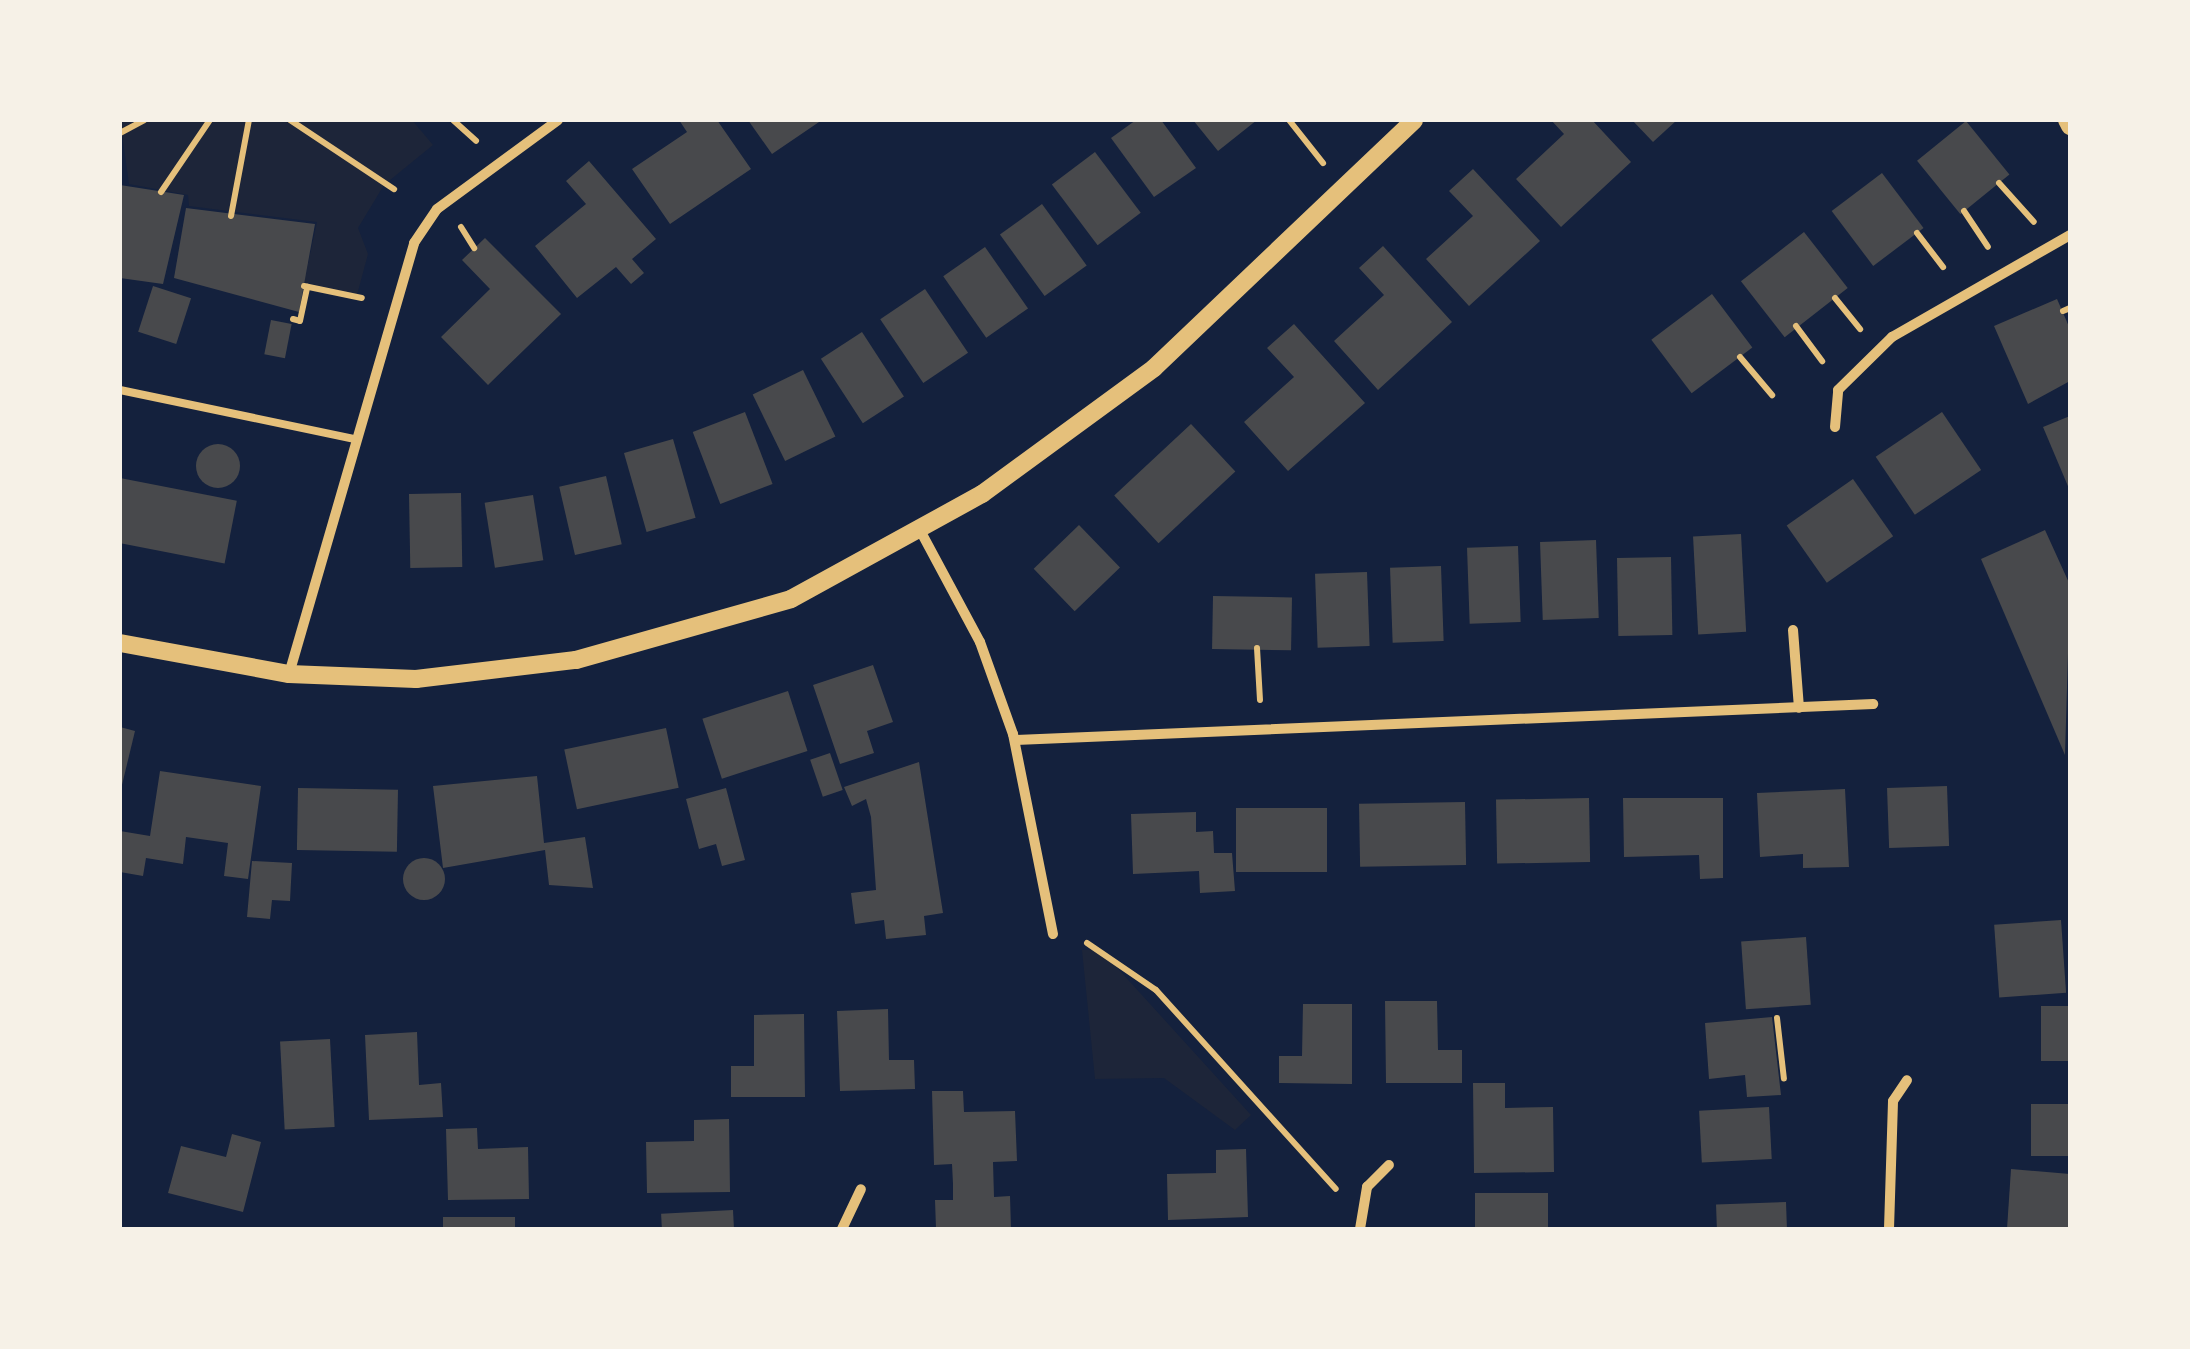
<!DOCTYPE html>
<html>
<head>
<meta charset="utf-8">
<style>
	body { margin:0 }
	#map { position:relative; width:2190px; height:1349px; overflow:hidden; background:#14213d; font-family:Literata,serif }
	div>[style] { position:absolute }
	.green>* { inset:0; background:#1d2539 }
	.building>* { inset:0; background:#48494c; transform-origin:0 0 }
	.round { border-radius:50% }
	.path>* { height:6px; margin:-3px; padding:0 3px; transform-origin:3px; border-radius:3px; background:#e5c07b }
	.service>* { height:8px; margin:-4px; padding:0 4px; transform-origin:4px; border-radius:4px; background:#e5c07b }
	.minor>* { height:10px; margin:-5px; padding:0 5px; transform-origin:5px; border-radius:5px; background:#e5c07b }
	.tertiary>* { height:18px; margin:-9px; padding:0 9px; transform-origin:9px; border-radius:9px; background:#e5c07b }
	span { translate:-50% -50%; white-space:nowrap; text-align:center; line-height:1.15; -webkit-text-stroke:10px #f6f1e7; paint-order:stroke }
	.frame { position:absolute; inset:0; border:122px solid #f6f1e7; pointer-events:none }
</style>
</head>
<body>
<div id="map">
	<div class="green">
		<i style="clip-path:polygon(120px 120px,412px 120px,433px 145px,384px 185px,358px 228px,368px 254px,357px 295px,304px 282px,317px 222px,189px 206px,188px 195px,129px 184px)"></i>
		<i style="clip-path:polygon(1082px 950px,1101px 950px,1251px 1115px,1235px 1130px,1164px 1078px,1095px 1079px)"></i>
	</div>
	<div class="building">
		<i style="clip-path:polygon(679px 120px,717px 120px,751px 169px,670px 224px,632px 169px,687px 132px)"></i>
		<i style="clip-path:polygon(748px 120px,822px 120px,772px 154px)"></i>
		<i style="clip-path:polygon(1136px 120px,1161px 120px,1196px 168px,1154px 197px,1111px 138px)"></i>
		<i style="clip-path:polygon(1193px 120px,1257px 120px,1218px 151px)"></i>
		<i style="clip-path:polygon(1551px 120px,1592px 120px,1631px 162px,1561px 227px,1516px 179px,1564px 134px)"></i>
		<i style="clip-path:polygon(1632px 120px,1677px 120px,1653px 142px)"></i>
		<i style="left:1966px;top:121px;width:69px;height:63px;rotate:51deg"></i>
		<i style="left:1095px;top:152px;width:76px;height:54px;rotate:53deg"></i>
		<i style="clip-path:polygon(589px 161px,656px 239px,632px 259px,644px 273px,631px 284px,616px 267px,577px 298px,535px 246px,586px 204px,566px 181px)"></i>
		<i style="clip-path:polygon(1473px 169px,1540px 241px,1469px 306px,1426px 259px,1473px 216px,1449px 191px)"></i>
		<i style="left:1882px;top:173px;width:69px;height:63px;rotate:53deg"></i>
		<i style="clip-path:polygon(120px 185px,184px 195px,163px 284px,120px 278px)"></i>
		<i style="left:1042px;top:204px;width:76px;height:52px;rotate:54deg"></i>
		<i style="clip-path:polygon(186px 208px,315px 224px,299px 312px,174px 278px)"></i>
		<i style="left:1804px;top:232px;width:71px;height:80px;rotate:52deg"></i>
		<i style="clip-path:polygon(485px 238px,561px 314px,488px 385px,441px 337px,490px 289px,462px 260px)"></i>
		<i style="clip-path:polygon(1383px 246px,1452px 322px,1378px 390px,1334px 341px,1384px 295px,1359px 268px)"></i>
		<i style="left:985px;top:247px;width:75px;height:51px;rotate:55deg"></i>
		<i style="left:153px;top:286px;width:40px;height:48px;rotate:18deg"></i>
		<i style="left:925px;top:289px;width:77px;height:54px;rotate:56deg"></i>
		<i style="left:1712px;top:294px;width:67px;height:76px;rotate:53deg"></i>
		<i style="clip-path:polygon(2057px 299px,2070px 329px,2070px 381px,2028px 404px,1994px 326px)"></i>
		<i style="left:271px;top:320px;width:21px;height:35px;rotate:11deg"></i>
		<i style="clip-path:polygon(1294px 324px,1365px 403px,1288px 471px,1244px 422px,1294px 377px,1267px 348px)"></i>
		<i style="left:862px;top:332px;width:77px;height:49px;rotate:57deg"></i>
		<i style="left:803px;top:370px;width:74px;height:56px;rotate:64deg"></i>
		<i style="left:745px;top:412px;width:77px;height:56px;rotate:69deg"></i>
		<i style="left:1942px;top:412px;width:70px;height:80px;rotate:56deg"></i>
		<i style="clip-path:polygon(2070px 416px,2070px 491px,2043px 427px)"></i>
		<i style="left:1191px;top:424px;width:65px;height:105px;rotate:47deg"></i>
		<i style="left:673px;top:439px;width:82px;height:51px;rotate:74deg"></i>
		<i class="round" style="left:196px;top:444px;width:44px;height:44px"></i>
		<i style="left:606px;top:476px;width:70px;height:48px;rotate:77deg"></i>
		<i style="left:120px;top:478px;width:119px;height:64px;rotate:11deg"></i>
		<i style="left:1853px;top:479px;width:70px;height:81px;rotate:55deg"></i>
		<i style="left:461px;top:493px;width:74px;height:52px;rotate:89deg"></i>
		<i style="left:533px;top:495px;width:66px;height:49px;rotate:81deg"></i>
		<i style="left:1079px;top:525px;width:59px;height:63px;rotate:46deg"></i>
		<i style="clip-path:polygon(2045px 530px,2070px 585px,2065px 755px,1981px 559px)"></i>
		<i style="left:1741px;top:534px;width:98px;height:48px;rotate:87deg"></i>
		<i style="left:1596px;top:540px;width:78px;height:56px;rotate:88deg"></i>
		<i style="left:1518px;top:546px;width:76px;height:51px;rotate:88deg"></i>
		<i style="left:1671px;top:557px;width:78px;height:54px;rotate:89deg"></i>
		<i style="left:1441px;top:566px;width:75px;height:51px;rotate:88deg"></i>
		<i style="left:1367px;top:572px;width:74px;height:52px;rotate:88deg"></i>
		<i style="left:1213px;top:596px;width:79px;height:53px;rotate:1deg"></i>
		<i style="clip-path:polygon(873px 665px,893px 722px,867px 731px,874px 753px,840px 764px,813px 685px)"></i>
		<i style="left:788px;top:691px;width:63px;height:90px;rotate:72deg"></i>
		<i style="clip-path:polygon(120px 727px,135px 731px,121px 789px,120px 789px)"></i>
		<i style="left:666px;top:728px;width:61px;height:104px;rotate:78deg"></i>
		<i style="left:830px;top:753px;width:39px;height:21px;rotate:71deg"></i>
		<i style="clip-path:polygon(919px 762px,943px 913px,924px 916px,926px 935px,886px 939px,884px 920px,855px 924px,851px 893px,876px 890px,871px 817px,866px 799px,852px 806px,844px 787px)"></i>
		<i style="clip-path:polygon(160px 771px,261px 786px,248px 879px,224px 876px,228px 843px,186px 837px,183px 864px,146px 858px,143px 876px,120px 872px,120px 831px,150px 836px)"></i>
		<i style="clip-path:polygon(537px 776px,544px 843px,585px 837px,593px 888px,549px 885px,545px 850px,443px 868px,433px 786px)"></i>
		<i style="left:1947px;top:786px;width:60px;height:60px;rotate:88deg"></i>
		<i style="left:298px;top:788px;width:100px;height:62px;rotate:1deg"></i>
		<i style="clip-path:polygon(726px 788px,745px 860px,722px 866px,716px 844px,699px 849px,686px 799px)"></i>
		<i style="clip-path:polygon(1845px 789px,1849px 867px,1803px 868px,1803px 854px,1760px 857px,1757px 793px)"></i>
		<i style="left:1589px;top:798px;width:64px;height:93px;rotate:89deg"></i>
		<i style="clip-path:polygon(1623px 798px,1723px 798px,1723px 878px,1700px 879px,1699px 855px,1624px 857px)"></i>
		<i style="left:1465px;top:802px;width:63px;height:106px;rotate:89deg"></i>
		<i style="left:1327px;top:808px;width:64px;height:91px;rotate:90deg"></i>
		<i style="clip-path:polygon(1196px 812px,1196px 832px,1213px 831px,1214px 853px,1232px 853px,1235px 891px,1200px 893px,1199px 871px,1133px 874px,1131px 814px)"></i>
		<i class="round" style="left:403px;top:858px;width:42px;height:42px"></i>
		<i style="clip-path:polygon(252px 861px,292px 863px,290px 901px,272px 900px,270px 919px,247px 917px)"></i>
		<i style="left:2061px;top:920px;width:73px;height:67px;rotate:86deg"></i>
		<i style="left:1806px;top:937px;width:68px;height:65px;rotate:86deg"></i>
		<i style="clip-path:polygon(1385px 1001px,1437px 1001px,1438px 1050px,1462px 1050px,1462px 1083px,1386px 1083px)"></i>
		<i style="clip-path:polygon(1303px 1004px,1352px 1004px,1352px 1084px,1279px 1083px,1279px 1056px,1302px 1056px)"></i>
		<i style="left:2070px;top:1006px;width:55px;height:29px;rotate:90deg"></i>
		<i style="clip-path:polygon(888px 1009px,889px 1060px,914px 1060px,915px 1089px,840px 1091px,837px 1011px)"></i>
		<i style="clip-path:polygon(804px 1014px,805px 1097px,731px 1097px,731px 1066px,754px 1066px,754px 1015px)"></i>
		<i style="clip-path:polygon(1772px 1017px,1781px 1095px,1747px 1097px,1745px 1075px,1709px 1079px,1705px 1023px)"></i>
		<i style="clip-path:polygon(417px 1032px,419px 1085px,441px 1083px,443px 1117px,369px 1120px,365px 1035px)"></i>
		<i style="left:330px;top:1039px;width:88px;height:50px;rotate:87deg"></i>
		<i style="clip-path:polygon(1473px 1083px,1505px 1083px,1505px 1108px,1553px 1107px,1554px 1172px,1474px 1173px)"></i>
		<i style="clip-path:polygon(932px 1091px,963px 1091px,964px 1112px,1015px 1111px,1017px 1161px,993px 1162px,994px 1197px,1010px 1196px,1011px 1229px,936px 1229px,935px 1200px,953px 1200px,953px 1184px,952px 1164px,934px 1165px)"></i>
		<i style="left:2070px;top:1104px;width:52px;height:39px;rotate:90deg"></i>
		<i style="left:1769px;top:1107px;width:52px;height:70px;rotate:87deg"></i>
		<i style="clip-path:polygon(729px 1119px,730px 1192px,647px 1193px,646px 1142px,694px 1141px,694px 1120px)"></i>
		<i style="clip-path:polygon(477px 1128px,478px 1149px,528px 1147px,529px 1199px,448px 1200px,446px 1129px)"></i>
		<i style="clip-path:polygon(232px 1134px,261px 1142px,243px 1212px,168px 1193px,181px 1146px,226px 1157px)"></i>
		<i style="clip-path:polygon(1246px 1149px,1248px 1217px,1168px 1220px,1167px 1174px,1216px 1173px,1216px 1150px)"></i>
		<i style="clip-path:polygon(2011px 1169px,2070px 1174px,2070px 1229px,2007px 1229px)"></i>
		<i style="left:1475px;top:1193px;width:73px;height:36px"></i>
		<i style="left:1786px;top:1202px;width:27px;height:70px;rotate:88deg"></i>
		<i style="left:733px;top:1210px;width:19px;height:72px;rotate:87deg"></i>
		<i style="left:443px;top:1217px;width:72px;height:12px"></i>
	</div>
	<div class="path">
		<i style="left:290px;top:120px;width:125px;rotate:33.6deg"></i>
		<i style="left:453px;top:120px;width:31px;rotate:42deg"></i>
		<i style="left:1289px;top:120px;width:55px;rotate:51.7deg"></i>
		<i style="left:120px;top:133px;width:27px;rotate:-28deg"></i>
		<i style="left:1999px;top:183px;width:52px;rotate:48.1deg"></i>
		<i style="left:161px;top:192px;width:87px;rotate:-55.8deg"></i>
		<i style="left:1964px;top:211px;width:43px;rotate:56.3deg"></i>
		<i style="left:231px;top:216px;width:98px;rotate:-79.4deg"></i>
		<i style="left:461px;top:227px;width:25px;rotate:58deg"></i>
		<i style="left:1917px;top:233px;width:43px;rotate:52.6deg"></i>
		<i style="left:304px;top:286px;width:59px;rotate:11.7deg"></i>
		<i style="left:1835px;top:298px;width:40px;rotate:51deg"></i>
		<i style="left:2063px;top:311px;width:8px;rotate:-23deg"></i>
		<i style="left:293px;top:319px;width:7px;rotate:16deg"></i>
		<i style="left:300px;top:321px;width:35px;rotate:-78deg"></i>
		<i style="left:1796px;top:326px;width:44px;rotate:53.4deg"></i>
		<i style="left:1740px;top:357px;width:50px;rotate:49.9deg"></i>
		<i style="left:1257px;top:648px;width:52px;rotate:86.7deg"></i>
		<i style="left:1087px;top:943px;width:83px;rotate:34.3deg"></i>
		<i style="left:1156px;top:990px;width:268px;rotate:47.9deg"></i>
		<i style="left:1777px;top:1018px;width:61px;rotate:83.5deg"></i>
	</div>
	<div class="service">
		<i style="left:120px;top:390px;width:240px;rotate:11.8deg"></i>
	</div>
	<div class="minor">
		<i style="left:1835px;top:427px;width:37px;rotate:-85deg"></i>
		<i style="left:1838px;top:390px;width:76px;rotate:-44.5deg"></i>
		<i style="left:1892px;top:337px;width:205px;rotate:-29.8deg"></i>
		<i style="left:921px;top:532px;width:125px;rotate:61.8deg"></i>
		<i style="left:980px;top:642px;width:98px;rotate:70.3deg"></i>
		<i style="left:1013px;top:734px;width:204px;rotate:78.7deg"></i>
		<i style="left:1793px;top:630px;width:78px;rotate:85.6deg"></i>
		<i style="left:289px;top:674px;width:449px;rotate:-73.8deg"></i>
		<i style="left:414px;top:243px;width:41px;rotate:-55.9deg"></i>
		<i style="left:437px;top:209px;width:150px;rotate:-36.3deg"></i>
		<i style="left:1015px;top:740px;width:859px;rotate:-2.4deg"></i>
		<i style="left:842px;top:1229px;width:44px;rotate:-64.6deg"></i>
		<i style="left:1360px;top:1229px;width:43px;rotate:-80.5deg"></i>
		<i style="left:1367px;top:1187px;width:31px;rotate:-45deg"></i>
		<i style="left:1889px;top:1229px;width:128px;rotate:-88.2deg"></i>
		<i style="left:1893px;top:1101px;width:25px;rotate:-56deg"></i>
	</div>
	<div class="tertiary">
		<i style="left:2067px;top:120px;width:7px;rotate:63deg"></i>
		<i style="left:120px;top:643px;width:172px;rotate:10.4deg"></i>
		<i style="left:289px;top:674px;width:127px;rotate:2.3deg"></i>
		<i style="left:416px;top:679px;width:161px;rotate:-6.8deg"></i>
		<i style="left:576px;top:660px;width:223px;rotate:-15.8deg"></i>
		<i style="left:791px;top:599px;width:218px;rotate:-28.8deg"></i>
		<i style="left:982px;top:494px;width:213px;rotate:-36.2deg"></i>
		<i style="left:1154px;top:368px;width:359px;rotate:-43.6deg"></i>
	</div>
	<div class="frame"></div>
</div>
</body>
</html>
